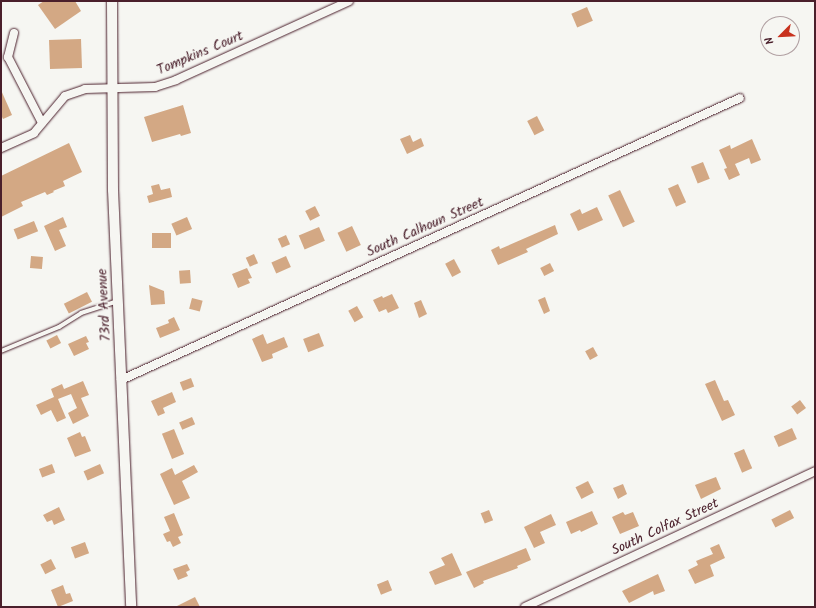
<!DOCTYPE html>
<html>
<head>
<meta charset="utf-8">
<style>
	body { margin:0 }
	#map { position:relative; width:816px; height:608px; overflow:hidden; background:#f6f6f2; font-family:Kalam,sans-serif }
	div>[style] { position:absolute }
	.building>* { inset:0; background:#d3a884; transform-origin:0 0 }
	.roads { filter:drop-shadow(0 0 1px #4a1f2b) drop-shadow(0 0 1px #4a1f2b) }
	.service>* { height:4px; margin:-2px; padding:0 2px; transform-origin:2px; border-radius:2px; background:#f6f6f2 }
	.minor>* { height:8px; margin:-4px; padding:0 4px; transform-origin:4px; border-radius:4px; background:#f6f6f2 }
	.tertiary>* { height:10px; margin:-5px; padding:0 5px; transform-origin:5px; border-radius:5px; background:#f6f6f2 }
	span { translate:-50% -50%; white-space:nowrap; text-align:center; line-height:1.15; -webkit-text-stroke:3px #f6f6f2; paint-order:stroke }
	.street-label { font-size:14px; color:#4a1f2b }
	.frame { position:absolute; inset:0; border:2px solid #4a1f2b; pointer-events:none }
	.north { position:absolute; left:760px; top:16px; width:40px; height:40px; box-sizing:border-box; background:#f6f6f2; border:1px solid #b1a0a2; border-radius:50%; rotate:246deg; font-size:11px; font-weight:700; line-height:16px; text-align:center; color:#4a1f2b }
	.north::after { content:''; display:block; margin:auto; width:14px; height:18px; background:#c8321e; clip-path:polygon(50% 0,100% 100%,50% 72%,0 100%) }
</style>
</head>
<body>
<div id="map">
	<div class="building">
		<i style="clip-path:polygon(44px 1px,75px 1px,81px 11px,55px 29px,38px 5px)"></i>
		<i style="left:587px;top:7px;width:15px;height:17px;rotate:67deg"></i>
		<i style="left:81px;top:39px;width:29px;height:32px;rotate:88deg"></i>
		<i style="clip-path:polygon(1px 90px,12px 115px,3px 119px,1px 115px)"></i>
		<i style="clip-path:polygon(183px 105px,191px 133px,181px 136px,180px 134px,152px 142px,144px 117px)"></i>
		<i style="left:537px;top:116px;width:16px;height:11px;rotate:63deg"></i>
		<i style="clip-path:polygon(410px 135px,413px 142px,421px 138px,424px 146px,407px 154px,400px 139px)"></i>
		<i style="clip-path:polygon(752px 139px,761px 160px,751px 164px,749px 158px,735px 164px,740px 175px,729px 180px,724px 169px,727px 168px,719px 150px,730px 145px,731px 149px)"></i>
		<i style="clip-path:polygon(69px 143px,82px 172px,63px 181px,65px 186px,53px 191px,54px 192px,47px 195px,45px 192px,21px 202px,23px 206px,1px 217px,1px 176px)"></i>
		<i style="left:703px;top:162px;width:18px;height:13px;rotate:68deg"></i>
		<i style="clip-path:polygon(159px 184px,161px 190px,170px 188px,172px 197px,149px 203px,147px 196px,153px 194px,151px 186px)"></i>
		<i style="left:678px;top:184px;width:20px;height:11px;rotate:66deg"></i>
		<i style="left:620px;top:190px;width:35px;height:13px;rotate:65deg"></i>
		<i style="left:315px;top:206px;width:11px;height:11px;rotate:63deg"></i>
		<i style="clip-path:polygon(597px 207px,603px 220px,578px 231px,570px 214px,580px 209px,582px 214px)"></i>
		<i style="clip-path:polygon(63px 217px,67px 227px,59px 230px,66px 246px,55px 251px,44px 226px)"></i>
		<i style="left:187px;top:217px;width:13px;height:17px;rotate:67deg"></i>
		<i style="left:34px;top:221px;width:11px;height:22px;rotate:68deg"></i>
		<i style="clip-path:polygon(555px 225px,558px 234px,526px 249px,528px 252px,498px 265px,491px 250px,499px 246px,500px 249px)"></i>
		<i style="left:352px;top:226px;width:21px;height:16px;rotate:65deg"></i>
		<i style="left:319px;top:227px;width:15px;height:22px;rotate:67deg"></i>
		<i style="left:171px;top:233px;width:15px;height:19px;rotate:90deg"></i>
		<i style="left:286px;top:235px;width:10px;height:9px;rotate:66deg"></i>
		<i style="left:254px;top:254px;width:10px;height:9px;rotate:66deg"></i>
		<i style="left:31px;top:256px;width:12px;height:12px;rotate:5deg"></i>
		<i style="left:286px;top:256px;width:12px;height:16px;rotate:66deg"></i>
		<i style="left:454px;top:259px;width:15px;height:10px;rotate:62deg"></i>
		<i style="left:550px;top:263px;width:9px;height:11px;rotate:63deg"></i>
		<i style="clip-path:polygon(247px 268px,252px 278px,248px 279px,250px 283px,238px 288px,232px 274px)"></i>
		<i style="left:190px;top:270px;width:13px;height:11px;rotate:86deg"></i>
		<i style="clip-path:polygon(149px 285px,164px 291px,165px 304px,151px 305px)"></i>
		<i style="left:87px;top:292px;width:11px;height:26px;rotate:63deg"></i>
		<i style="clip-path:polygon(392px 294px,399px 308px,388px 313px,386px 309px,379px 312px,373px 300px,382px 296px,383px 298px)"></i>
		<i style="clip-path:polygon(545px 297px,550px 311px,544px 314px,538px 300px)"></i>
		<i style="left:192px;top:298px;width:11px;height:11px;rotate:15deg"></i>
		<i style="clip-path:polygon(421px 300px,427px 314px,419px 318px,414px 303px)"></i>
		<i style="left:357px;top:306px;width:13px;height:10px;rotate:61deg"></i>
		<i style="clip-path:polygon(174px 317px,180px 330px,160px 338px,156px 328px,169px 323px,168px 320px)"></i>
		<i style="left:319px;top:333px;width:14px;height:17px;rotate:69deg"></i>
		<i style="clip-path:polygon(263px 334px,267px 344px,284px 337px,288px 347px,272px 354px,273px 358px,262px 362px,252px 339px)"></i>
		<i style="left:57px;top:335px;width:9px;height:12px;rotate:63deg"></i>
		<i style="clip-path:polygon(86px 336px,89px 342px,86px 343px,89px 349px,74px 356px,68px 344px)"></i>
		<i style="left:593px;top:347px;width:10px;height:9px;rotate:61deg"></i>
		<i style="left:191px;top:378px;width:9px;height:12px;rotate:69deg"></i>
		<i style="clip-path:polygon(715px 380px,724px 401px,728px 400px,735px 415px,722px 421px,705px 384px)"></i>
		<i style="clip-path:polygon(83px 381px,89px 395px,81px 398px,89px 416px,73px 424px,68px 413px,77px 408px,71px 394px,58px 399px,66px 418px,57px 422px,51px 410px,41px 415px,36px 405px,54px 397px,51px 389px,62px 384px,64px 389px)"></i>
		<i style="clip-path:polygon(172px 392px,176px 402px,163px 408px,165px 413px,158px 416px,151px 401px)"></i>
		<i style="left:800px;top:400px;width:10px;height:11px;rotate:53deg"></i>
		<i style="left:192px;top:417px;width:8px;height:14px;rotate:67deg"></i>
		<i style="left:792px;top:428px;width:12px;height:20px;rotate:66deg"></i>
		<i style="left:174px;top:429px;width:27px;height:13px;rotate:68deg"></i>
		<i style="clip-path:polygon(80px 432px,82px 437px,85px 436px,91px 451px,75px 457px,67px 438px)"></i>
		<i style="left:744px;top:449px;width:21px;height:11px;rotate:67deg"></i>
		<i style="left:52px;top:464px;width:9px;height:14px;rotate:69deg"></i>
		<i style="left:100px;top:464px;width:10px;height:18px;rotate:66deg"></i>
		<i style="clip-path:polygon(194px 465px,198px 472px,182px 481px,190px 498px,174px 505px,160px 474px,172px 468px,175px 475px)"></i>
		<i style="clip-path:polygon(716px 477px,721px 489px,701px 499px,695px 485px)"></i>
		<i style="left:588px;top:481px;width:13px;height:14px;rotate:63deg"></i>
		<i style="clip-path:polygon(623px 484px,627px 494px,618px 499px,613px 488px)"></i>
		<i style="clip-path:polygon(59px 507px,65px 520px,54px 525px,52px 520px,47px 522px,43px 515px)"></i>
		<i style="left:489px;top:510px;width:11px;height:9px;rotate:68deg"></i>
		<i style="left:790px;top:510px;width:9px;height:21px;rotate:63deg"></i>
		<i style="clip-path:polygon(592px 511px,598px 524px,581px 532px,580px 530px,571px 534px,566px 522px)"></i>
		<i style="clip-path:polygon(623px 512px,625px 515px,633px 512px,639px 526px,620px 534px,612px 517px)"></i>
		<i style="clip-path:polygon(174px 513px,183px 535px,178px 537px,181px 543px,173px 547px,170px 541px,167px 542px,163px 534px,170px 531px,164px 517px)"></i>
		<i style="clip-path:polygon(551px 514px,556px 525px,540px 532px,545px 543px,534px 548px,524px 527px)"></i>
		<i style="left:85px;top:542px;width:12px;height:15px;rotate:70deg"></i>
		<i style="clip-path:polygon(719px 544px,725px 558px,710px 565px,714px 576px,695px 584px,688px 570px,698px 565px,696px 561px,713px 554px,710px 548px)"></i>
		<i style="clip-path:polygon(526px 548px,531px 560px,517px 566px,518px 568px,483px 581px,484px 583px,474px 588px,466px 572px)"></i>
		<i style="clip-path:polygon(452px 553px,462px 575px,435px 585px,429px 572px,445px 565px,441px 558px)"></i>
		<i style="left:51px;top:559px;width:11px;height:12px;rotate:63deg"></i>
		<i style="clip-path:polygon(187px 564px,190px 570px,186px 572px,188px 576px,178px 580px,173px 569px)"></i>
		<i style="clip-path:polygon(658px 574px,665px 591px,654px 595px,653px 591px,629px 603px,622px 591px)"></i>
		<i style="left:388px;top:580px;width:11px;height:12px;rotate:68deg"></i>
		<i style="clip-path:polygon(63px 585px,66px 594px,70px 593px,73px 601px,58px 607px,51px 590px)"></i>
		<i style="clip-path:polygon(195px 597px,200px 607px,175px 607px)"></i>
	</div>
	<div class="roads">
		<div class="service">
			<i style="left:1px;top:351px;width:63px;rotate:-22.5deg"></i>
			<i style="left:59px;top:327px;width:26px;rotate:-32deg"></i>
			<i style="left:81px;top:313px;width:38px;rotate:-18deg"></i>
		</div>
		<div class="minor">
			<i style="left:14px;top:33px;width:25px;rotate:104deg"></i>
			<i style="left:8px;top:57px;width:74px;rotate:62.7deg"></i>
			<i style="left:1px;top:148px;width:36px;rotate:-24deg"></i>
			<i style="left:34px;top:133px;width:48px;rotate:-50deg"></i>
			<i style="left:65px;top:96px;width:21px;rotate:-19deg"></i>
			<i style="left:85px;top:89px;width:70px;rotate:-1.6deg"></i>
			<i style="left:155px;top:87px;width:22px;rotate:-18deg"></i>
			<i style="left:176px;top:80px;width:190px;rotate:-24.5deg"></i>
			<i style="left:121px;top:380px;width:680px;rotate:-24.49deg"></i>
			<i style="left:525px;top:607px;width:320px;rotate:-25.1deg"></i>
		</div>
		<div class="tertiary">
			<i style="left:112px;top:1px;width:189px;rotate:89.7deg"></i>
			<i style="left:113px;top:190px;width:417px;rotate:87.5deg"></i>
		</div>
	</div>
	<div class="street-label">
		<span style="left:200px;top:53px;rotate:-23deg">Tompkins Court</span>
		<span style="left:425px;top:227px;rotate:-24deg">South Calhoun Street</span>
		<span style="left:104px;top:305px;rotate:-93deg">73rd Avenue</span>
		<span style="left:665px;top:527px;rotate:-25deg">South Colfax Street</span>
	</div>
	<div class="frame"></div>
	<div class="north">N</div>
</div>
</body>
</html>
